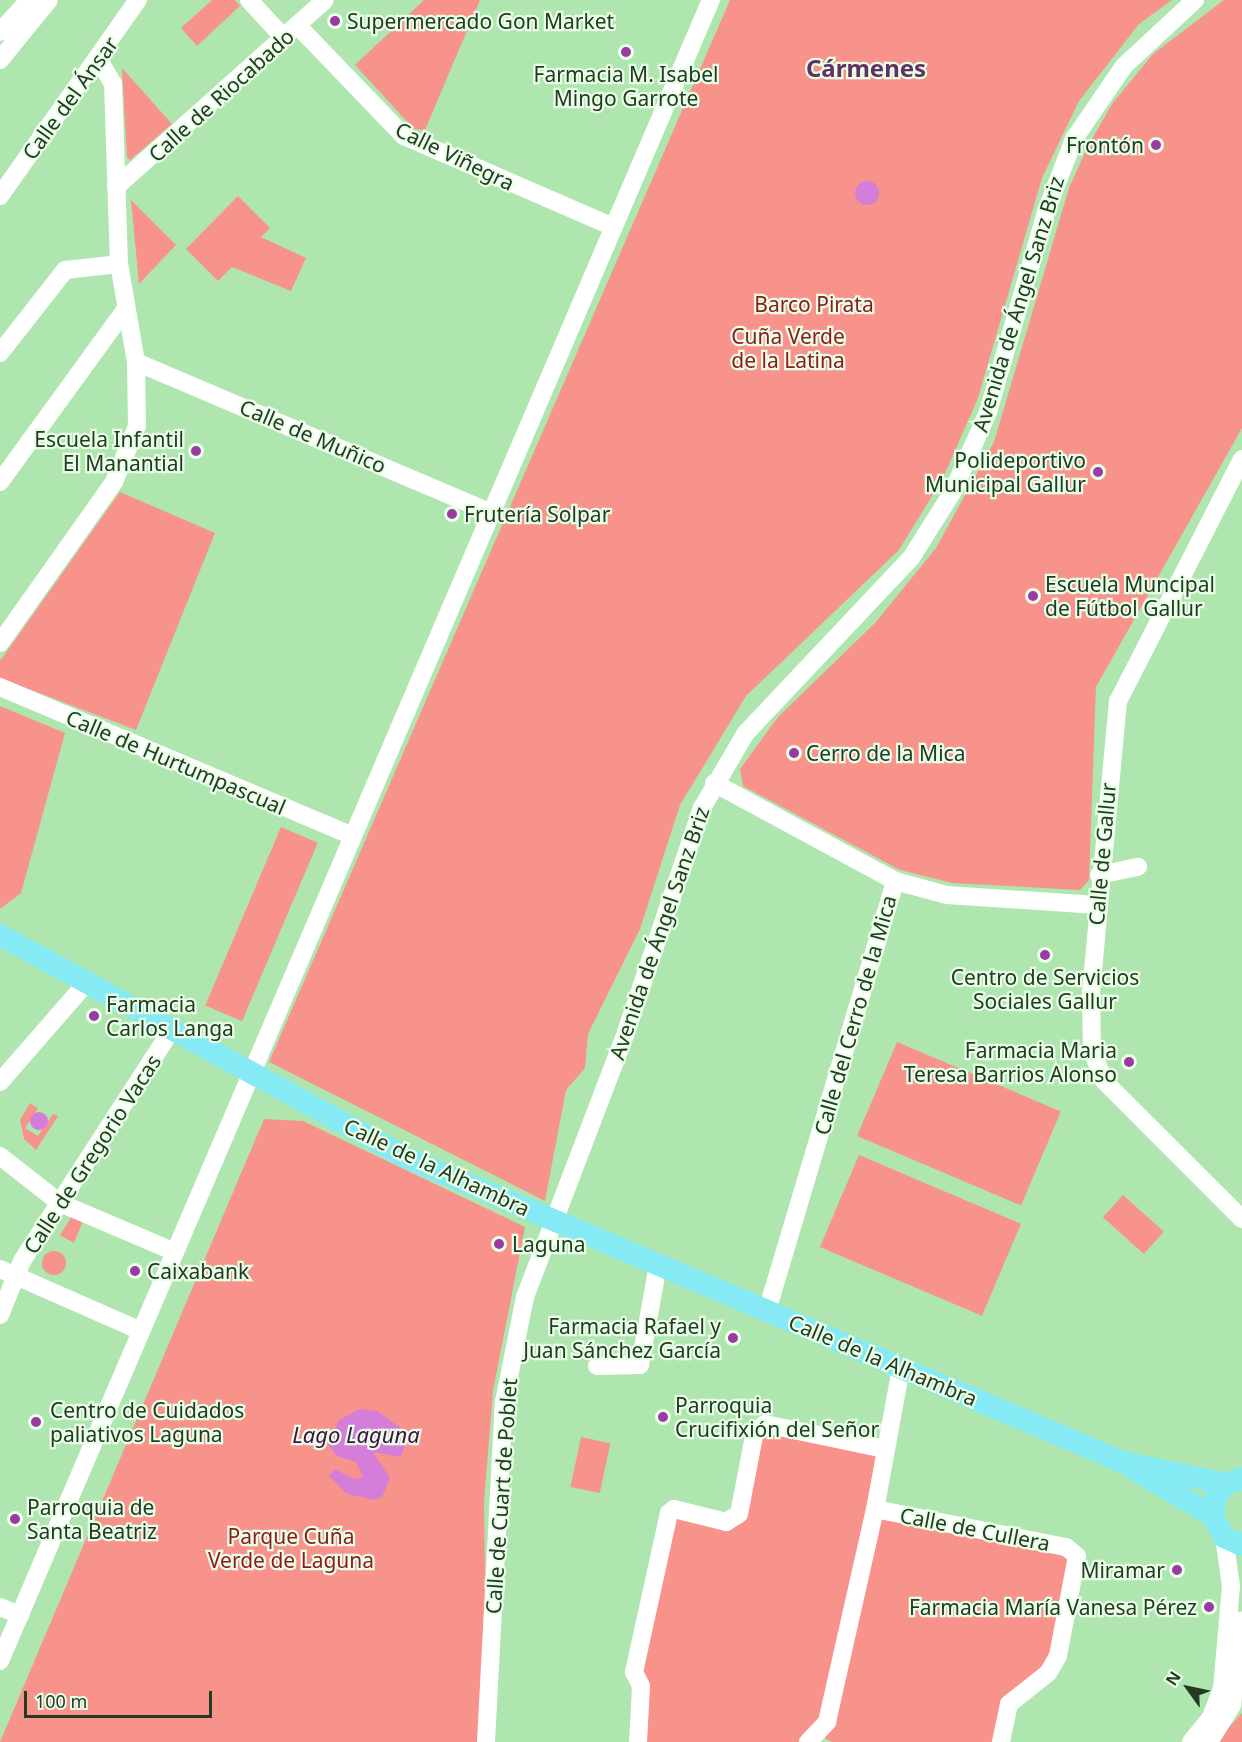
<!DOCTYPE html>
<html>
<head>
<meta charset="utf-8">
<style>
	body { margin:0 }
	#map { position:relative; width:1242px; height:1742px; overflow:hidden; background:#afe6af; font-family:"Noto Sans",sans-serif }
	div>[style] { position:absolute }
	.green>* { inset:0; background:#f8938c; transform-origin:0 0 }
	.round { border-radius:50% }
	.water>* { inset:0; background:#d47eda }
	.minor>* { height:18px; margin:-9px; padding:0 9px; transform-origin:9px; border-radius:9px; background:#fff }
	.major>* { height:22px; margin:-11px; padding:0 11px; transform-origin:11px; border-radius:11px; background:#85eaf4 }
	.dots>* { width:16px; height:16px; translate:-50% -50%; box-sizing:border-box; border:3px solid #e8fee7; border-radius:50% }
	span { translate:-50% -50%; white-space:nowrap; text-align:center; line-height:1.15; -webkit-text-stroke:4.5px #e8fee7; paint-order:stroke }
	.poi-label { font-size:21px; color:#243a24 }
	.left { translate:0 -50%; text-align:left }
	.right { translate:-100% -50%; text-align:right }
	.street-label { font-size:21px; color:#243a24 }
	.park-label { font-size:21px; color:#8e1b20 }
	.water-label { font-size:22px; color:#440e48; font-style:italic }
	.quarter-label { font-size:24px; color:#603164; font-weight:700 }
	.north { position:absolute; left:1158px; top:1658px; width:60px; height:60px; -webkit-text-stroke:4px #e8fee7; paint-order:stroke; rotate:303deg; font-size:16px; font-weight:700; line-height:24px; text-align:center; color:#243a24 }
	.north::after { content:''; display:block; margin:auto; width:21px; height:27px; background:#243a24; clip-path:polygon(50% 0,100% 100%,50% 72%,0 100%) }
	.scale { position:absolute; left:24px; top:1691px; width:188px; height:27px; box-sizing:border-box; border:3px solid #243a24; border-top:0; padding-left:8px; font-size:18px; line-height:21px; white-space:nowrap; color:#243a24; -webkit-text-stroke:4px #e8fee7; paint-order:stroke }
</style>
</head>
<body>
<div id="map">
	<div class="green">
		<i style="clip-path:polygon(212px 0,235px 0,240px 6px,197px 46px,181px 28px)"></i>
		<i style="clip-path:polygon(424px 0,480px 0,425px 130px,414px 129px,355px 65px)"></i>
		<i style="clip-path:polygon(730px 0,1172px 0,1139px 24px,1079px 101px,1042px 178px,978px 398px,943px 478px,899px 550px,746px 696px,680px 805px,640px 929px,588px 1034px,585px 1068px,566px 1090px,545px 1201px,269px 1062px)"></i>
		<i style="clip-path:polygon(1224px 0,1242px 0,1242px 428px,1096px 687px,1089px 880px,1080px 890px,952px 883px,900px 870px,743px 786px,740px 769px,778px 717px,876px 622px,936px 548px,994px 442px,1069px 188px,1088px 146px,1112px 104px,1153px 54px)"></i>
		<i style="clip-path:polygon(122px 68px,172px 124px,130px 160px,127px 157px)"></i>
		<i style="clip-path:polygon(238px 196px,270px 228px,261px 237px,306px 258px,291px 291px,232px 267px,218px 281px,186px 249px)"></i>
		<i style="clip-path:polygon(131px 200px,176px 245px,139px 284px)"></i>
		<i style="clip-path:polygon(120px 492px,215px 533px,136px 730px,0 678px,0 661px)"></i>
		<i style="clip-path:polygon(0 706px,65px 733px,21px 893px,0 909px)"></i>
		<i style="left:281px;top:827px;width:40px;height:194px;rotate:23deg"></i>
		<i style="left:897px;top:1042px;width:178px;height:102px;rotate:23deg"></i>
		<i style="clip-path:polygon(30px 1103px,38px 1108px,25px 1128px,38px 1136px,53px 1114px,58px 1116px,36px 1150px,24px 1139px,20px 1120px)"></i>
		<i style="clip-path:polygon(264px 1119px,303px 1121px,525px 1227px,493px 1391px,484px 1502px,486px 1640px,479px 1742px,0 1742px)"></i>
		<i style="left:859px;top:1155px;width:176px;height:100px;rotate:23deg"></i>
		<i style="left:1123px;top:1195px;width:55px;height:30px;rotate:42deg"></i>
		<i style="clip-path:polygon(72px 1216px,83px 1221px,74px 1243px,60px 1235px)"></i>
		<i class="round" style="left:42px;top:1251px;width:24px;height:24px"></i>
		<i style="clip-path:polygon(755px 1431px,885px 1449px,875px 1509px,1077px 1556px,1058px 1656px,1009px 1704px,1001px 1742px,832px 1742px,819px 1735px,808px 1742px,638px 1742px,641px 1686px,669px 1513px,739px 1514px)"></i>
		<i style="left:581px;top:1437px;width:30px;height:51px;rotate:12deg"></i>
		<i style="clip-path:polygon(1242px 1713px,1242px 1742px,1216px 1742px)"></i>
	</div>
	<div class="water">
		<i class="round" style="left:855px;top:181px;width:24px;height:24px"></i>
		<i class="round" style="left:30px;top:1112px;width:18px;height:18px"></i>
		<i style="clip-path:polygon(360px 1409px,377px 1411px,409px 1434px,401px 1457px,373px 1452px,390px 1478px,382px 1497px,374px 1500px,347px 1494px,329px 1476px,335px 1469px,354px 1479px,363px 1477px,356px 1462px,337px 1456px,328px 1445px,339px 1420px)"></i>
	</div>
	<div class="minor">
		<i style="left:249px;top:0;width:52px;rotate:47.4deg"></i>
		<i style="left:297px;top:25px;width:154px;rotate:46.1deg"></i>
		<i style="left:404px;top:136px;width:226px;rotate:23.5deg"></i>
		<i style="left:0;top:32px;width:43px;rotate:-47.8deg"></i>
		<i style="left:0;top:60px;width:77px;rotate:-50.8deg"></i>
		<i style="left:116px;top:187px;width:280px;rotate:-41.8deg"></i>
		<i style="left:0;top:196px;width:240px;rotate:-54.9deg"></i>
		<i style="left:0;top:353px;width:105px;rotate:-51.9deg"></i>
		<i style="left:65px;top:270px;width:54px;rotate:-6.3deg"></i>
		<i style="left:136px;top:362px;width:384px;rotate:23deg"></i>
		<i style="left:1242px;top:459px;width:272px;rotate:117.1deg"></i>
		<i style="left:1118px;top:701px;width:293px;rotate:95.3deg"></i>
		<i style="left:1091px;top:993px;width:58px;rotate:89deg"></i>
		<i style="left:1092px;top:1051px;width:32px;rotate:68deg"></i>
		<i style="left:1104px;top:1081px;width:195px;rotate:45deg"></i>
		<i style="left:0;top:482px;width:213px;rotate:-54deg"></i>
		<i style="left:0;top:643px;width:197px;rotate:-54.7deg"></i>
		<i style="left:114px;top:482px;width:61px;rotate:-67.7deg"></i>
		<i style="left:137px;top:426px;width:64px;rotate:-90.9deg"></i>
		<i style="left:136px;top:362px;width:99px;rotate:-99.8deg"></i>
		<i style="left:119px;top:264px;width:180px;rotate:-91.9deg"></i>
		<i style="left:113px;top:84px;width:28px;rotate:-120deg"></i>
		<i style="left:0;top:687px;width:382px;rotate:22.9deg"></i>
		<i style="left:714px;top:783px;width:206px;rotate:28.4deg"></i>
		<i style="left:1099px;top:875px;width:40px;rotate:-12deg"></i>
		<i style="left:0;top:1082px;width:134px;rotate:-48.9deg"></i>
		<i style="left:0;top:1156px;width:76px;rotate:38.1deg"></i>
		<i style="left:60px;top:1203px;width:125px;rotate:23.1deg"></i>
		<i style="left:0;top:1269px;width:154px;rotate:23.7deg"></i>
		<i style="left:767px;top:1311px;width:449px;rotate:-73.4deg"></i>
		<i style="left:895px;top:881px;width:54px;rotate:15.1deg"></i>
		<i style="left:947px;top:895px;width:150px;rotate:3.8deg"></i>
		<i style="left:0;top:1315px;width:58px;rotate:-67.8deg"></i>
		<i style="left:22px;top:1261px;width:278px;rotate:-57.1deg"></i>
		<i style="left:597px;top:1366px;width:43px;rotate:-1.3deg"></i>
		<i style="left:640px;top:1365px;width:102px;rotate:-79.8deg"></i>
		<i style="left:901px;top:1368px;width:143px;rotate:100.4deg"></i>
		<i style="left:875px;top:1509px;width:195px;rotate:11.3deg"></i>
		<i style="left:1066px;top:1547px;width:14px;rotate:39deg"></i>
		<i style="left:1077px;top:1556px;width:102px;rotate:100.8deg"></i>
		<i style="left:1058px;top:1656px;width:20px;rotate:120deg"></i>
		<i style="left:1048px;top:1673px;width:50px;rotate:141.5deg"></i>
		<i style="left:1009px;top:1704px;width:39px;rotate:102deg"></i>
		<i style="left:0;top:1607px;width:22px;rotate:22deg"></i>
		<i style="left:0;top:1661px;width:1807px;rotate:-66.83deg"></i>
		<i style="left:486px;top:1742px;width:340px;rotate:-87deg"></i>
		<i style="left:504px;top:1402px;width:107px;rotate:-78.7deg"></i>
		<i style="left:525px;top:1297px;width:284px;rotate:-69.1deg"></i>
		<i style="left:626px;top:1032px;width:237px;rotate:-71.3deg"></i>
		<i style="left:702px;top:808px;width:86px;rotate:-59.8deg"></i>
		<i style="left:745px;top:734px;width:242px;rotate:-46.7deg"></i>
		<i style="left:911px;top:558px;width:77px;rotate:-57.8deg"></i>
		<i style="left:952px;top:493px;width:89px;rotate:-66deg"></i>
		<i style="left:988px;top:412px;width:211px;rotate:-73.8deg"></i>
		<i style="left:1047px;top:209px;width:75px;rotate:-68.9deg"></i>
		<i style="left:1074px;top:139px;width:88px;rotate:-55.6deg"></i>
		<i style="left:1124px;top:66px;width:97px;rotate:-42.9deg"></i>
		<i style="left:638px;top:1742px;width:56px;rotate:-86.9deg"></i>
		<i style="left:641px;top:1686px;width:16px;rotate:-117deg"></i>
		<i style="left:634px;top:1672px;width:163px;rotate:-77.6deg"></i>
		<i style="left:669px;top:1513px;width:6px;rotate:-39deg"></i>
		<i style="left:674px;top:1509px;width:54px;rotate:14deg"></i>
		<i style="left:726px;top:1522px;width:15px;rotate:-32deg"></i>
		<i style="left:739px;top:1514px;width:85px;rotate:-79.1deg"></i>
		<i style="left:755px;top:1431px;width:12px;rotate:-35deg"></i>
		<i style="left:765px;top:1424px;width:123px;rotate:11.8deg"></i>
		<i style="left:808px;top:1742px;width:28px;rotate:-46deg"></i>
		<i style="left:827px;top:1722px;width:218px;rotate:-77.3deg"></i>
		<i style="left:1191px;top:1742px;width:32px;rotate:-51deg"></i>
		<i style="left:1211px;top:1717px;width:30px;rotate:-69deg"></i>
		<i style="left:1222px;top:1689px;width:103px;rotate:-85deg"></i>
		<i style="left:1231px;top:1586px;width:49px;rotate:-98.1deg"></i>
		<i style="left:1209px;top:1742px;width:44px;rotate:-58.1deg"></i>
		<i style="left:1232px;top:1705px;width:85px;rotate:-83.2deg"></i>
	</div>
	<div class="major">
		<i style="left:0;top:935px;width:462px;rotate:28.7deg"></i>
		<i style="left:405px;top:1157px;width:780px;rotate:23.02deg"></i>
		<i style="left:1123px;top:1462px;width:105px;rotate:12.1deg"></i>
		<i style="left:1132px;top:1468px;width:94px;rotate:30.7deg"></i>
		<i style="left:1242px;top:1478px;width:17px;rotate:159deg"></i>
		<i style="left:1226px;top:1484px;width:18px;rotate:128deg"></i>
		<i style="left:1215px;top:1498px;width:18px;rotate:96deg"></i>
		<i style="left:1213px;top:1516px;width:24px;rotate:62deg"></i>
		<i style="left:1224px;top:1537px;width:20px;rotate:24deg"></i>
	</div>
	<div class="dots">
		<i style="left:335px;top:21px;background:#9a3aa2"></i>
		<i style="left:626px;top:52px;background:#9a3aa2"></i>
		<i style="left:1156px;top:145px;background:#9a3aa2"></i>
		<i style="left:196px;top:451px;background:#9a3aa2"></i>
		<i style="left:1098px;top:472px;background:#9a3aa2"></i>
		<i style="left:452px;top:514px;background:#9a3aa2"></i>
		<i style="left:1033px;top:596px;background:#9a3aa2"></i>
		<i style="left:794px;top:753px;background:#9a3aa2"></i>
		<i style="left:1045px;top:955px;background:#9a3aa2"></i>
		<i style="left:94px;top:1016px;background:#9a3aa2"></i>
		<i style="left:1129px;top:1062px;background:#9a3aa2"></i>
		<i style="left:499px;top:1244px;background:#9a3aa2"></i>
		<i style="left:135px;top:1271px;background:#9a3aa2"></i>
		<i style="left:733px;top:1338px;background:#9a3aa2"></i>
		<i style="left:663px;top:1417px;background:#9a3aa2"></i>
		<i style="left:36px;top:1422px;background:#9a3aa2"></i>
		<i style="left:15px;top:1519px;background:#9a3aa2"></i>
		<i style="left:1177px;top:1570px;background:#9a3aa2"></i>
		<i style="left:1209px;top:1607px;background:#9a3aa2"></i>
	</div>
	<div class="poi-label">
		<span class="left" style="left:347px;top:21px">Supermercado Gon Market</span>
		<span style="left:626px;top:86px">Farmacia M. Isabel<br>Mingo Garrote</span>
		<span class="right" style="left:1144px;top:145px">Frontón</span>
		<span class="right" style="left:184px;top:451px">Escuela Infantil<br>El Manantial</span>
		<span class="right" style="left:1086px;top:472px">Polideportivo<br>Municipal Gallur</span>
		<span class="left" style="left:464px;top:514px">Frutería Solpar</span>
		<span class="left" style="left:1045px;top:596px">Escuela Muncipal<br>de Fútbol Gallur</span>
		<span class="left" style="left:806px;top:753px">Cerro de la Mica</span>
		<span style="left:1045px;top:989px">Centro de Servicios<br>Sociales Gallur</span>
		<span class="left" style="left:106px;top:1016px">Farmacia<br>Carlos Langa</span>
		<span class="right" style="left:1117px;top:1062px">Farmacia Maria<br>Teresa Barrios Alonso</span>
		<span class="left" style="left:512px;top:1244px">Laguna</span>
		<span class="left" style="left:147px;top:1271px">Caixabank</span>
		<span class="right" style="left:721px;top:1338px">Farmacia Rafael y<br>Juan Sánchez García</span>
		<span class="left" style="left:675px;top:1417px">Parroquia<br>Crucifixión del Señor</span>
		<span class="left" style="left:50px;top:1422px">Centro de Cuidados<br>paliativos Laguna</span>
		<span class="left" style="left:27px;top:1519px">Parroquia de<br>Santa Beatriz</span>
		<span class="right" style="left:1165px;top:1570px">Miramar</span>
		<span class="right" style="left:1197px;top:1607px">Farmacia María Vanesa Pérez</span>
	</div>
	<div class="street-label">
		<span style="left:221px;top:95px;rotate:-42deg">Calle de Riocabado</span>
		<span style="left:70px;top:98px;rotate:-54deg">Calle del Ánsar</span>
		<span style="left:455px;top:156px;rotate:26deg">Calle Viñegra</span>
		<span style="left:1018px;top:304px;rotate:-73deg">Avenida de Ángel Sanz Briz</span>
		<span style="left:313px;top:436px;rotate:23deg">Calle de Muñico</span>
		<span style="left:176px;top:762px;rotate:23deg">Calle de Hurtumpascual</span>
		<span style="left:1102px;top:854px;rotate:-85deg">Calle de Gallur</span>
		<span style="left:659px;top:933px;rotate:-71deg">Avenida de Ángel Sanz Briz</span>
		<span style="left:855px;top:1015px;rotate:-74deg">Calle del Cerro de la Mica</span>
		<span style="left:92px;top:1154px;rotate:-57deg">Calle de Gregorio Vacas</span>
		<span style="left:437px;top:1167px;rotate:25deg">Calle de la Alhambra</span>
		<span style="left:883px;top:1360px;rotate:23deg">Calle de la Alhambra</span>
		<span style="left:501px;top:1496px;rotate:-86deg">Calle de Cuart de Poblet</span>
		<span style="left:975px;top:1529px;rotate:11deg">Calle de Cullera</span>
	</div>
	<div class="park-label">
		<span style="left:814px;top:304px">Barco Pirata</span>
		<span style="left:788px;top:348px">Cuña Verde<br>de la Latina</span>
		<span style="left:291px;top:1548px">Parque Cuña<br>Verde de Laguna</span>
	</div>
	<div class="water-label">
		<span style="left:356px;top:1435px">Lago Laguna</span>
	</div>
	<div class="quarter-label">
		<span style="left:866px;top:68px">Cármenes</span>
	</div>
	<div class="north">N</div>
	<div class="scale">100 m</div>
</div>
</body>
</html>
